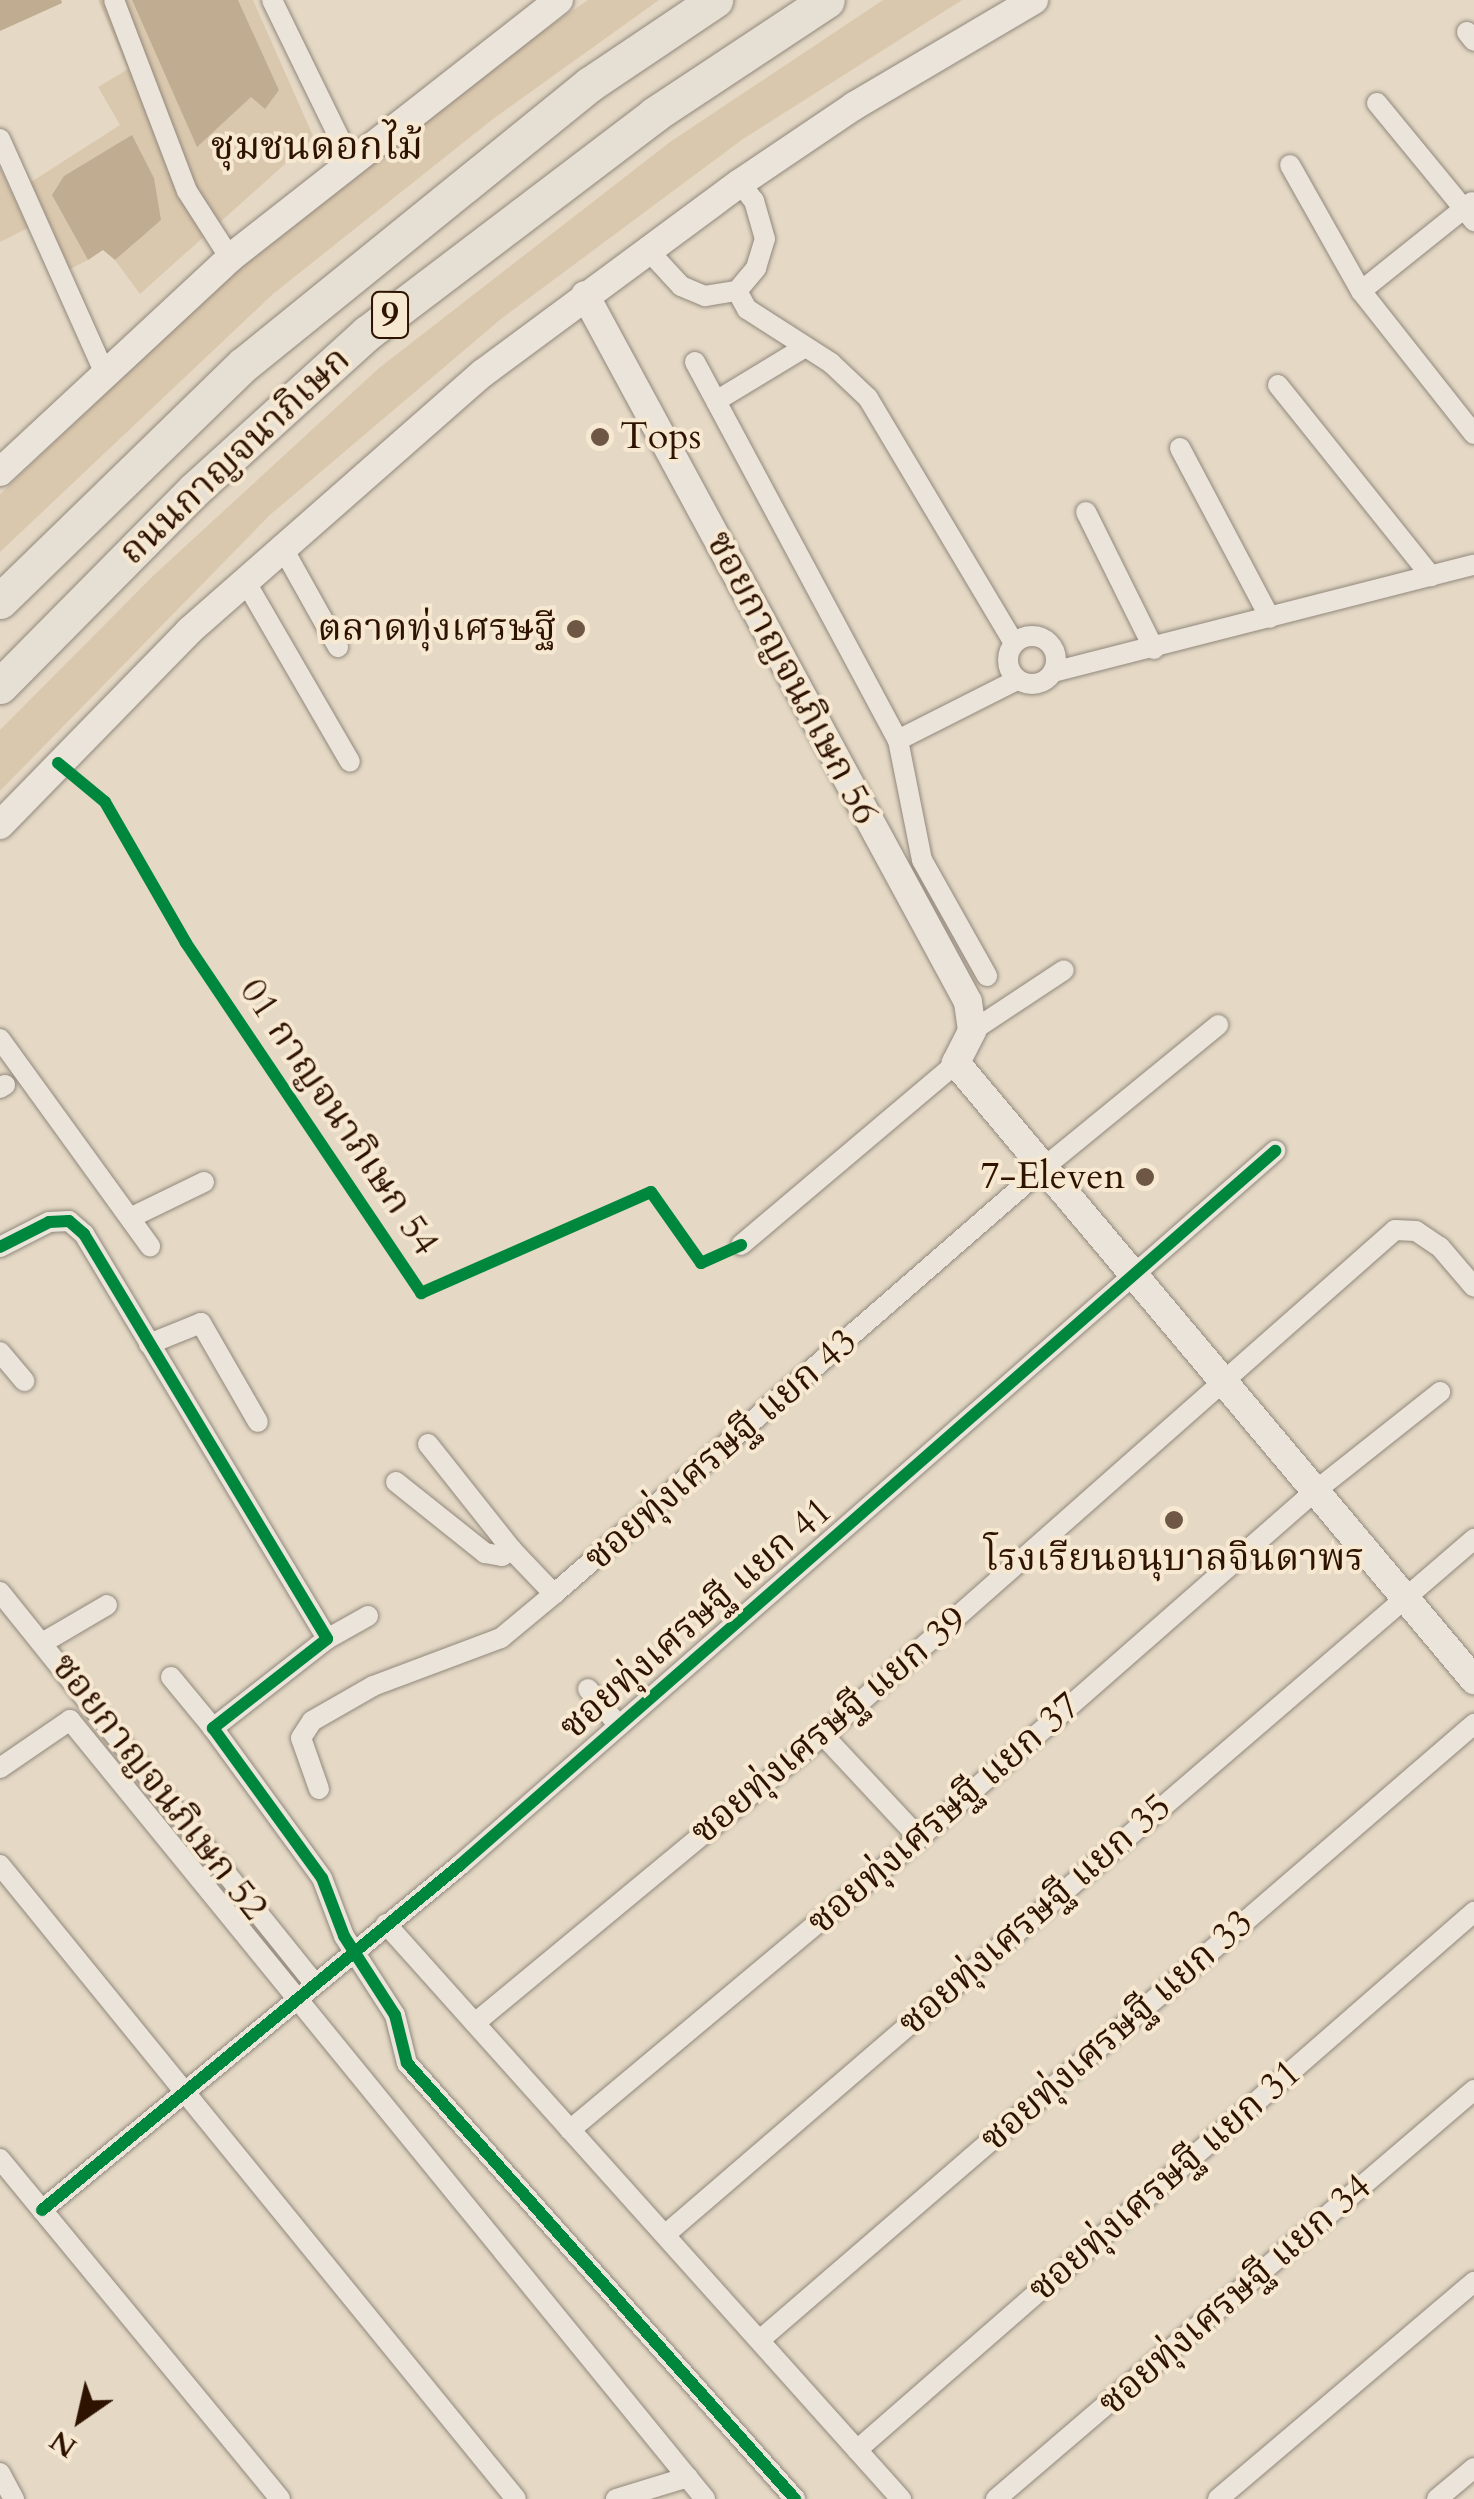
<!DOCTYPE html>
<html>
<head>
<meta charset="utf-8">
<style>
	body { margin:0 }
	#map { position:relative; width:1474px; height:2499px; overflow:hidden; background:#e5d9c6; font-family:Cardo,"Noto Serif Thai",serif }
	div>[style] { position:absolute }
	.green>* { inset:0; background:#dac8ae }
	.water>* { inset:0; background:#bfac91 }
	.roads { filter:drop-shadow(0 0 2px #92887b) drop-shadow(0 0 2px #92887b) }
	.street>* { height:20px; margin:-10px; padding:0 10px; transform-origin:10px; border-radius:10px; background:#eae4da }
	.street>.ring { margin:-10px; padding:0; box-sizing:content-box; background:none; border:20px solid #eae4da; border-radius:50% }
	.secondary>* { height:28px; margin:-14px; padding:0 14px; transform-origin:14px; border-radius:14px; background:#eae4da }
	.highway>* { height:35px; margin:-17.5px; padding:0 17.5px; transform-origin:17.5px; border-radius:17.5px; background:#e6dfd4 }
	.cycleway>* { height:12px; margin:-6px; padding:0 6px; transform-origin:6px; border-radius:6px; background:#00873e }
	.dots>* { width:28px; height:28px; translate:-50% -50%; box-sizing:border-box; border:5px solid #f7e8d2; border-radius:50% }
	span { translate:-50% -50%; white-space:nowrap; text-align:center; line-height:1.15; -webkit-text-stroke:8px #f7e8d2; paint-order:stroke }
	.shield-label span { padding:2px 8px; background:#f7e8d2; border:2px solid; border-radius:8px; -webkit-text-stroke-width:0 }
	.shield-label { font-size:35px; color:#2e1300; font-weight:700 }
	.poi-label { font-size:38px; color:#2e1300 }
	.left { translate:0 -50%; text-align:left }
	.right { translate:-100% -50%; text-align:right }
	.street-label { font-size:38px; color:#2e1300 }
	.neighbourhood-label { font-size:40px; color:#2e1300 }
	.north { position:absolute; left:30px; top:2369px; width:100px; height:100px; -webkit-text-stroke:8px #f7e8d2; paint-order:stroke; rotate:214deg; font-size:28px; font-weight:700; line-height:40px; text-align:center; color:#2e1300 }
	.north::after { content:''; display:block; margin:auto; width:35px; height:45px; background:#2e1300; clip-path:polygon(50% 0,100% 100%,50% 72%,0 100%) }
</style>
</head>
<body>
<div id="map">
	<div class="green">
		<i style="clip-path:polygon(98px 0,132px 0,197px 146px,251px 96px,279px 90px,238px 0,253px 0,314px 138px,140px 294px,115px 260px,161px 219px,52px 194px,88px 260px,70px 269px,31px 182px,120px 125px,98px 87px,128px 69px)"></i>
		<i style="clip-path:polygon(588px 0,659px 0,493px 119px,273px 294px,0 552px,0 494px,241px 265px,490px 67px)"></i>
		<i style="clip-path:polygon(883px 0,962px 0,743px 139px,501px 319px,270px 515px,0 791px,0 730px,154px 575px,379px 368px,670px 142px)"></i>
		<i style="clip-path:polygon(0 167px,28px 228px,0 242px)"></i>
	</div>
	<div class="water">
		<i style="clip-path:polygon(0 0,61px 0,62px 3px,0 31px)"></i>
		<i style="clip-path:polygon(132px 0,238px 0,279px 90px,265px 109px,251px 97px,197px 147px)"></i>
		<i style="clip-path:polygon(132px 135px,154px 178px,161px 220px,115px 260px,103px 250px,88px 260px,52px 195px,64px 176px)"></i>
	</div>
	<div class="roads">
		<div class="street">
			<i style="left:114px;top:0;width:204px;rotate:69.1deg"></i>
			<i style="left:187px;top:191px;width:80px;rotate:57.3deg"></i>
			<i style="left:272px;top:0;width:178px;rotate:64deg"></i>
			<i style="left:1467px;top:32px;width:11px;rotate:52deg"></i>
			<i style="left:1377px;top:103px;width:153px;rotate:50.6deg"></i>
			<i style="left:0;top:139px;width:254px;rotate:65.9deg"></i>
			<i style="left:1290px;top:165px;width:145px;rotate:60.6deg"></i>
			<i style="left:1361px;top:291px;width:182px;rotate:51.7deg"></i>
			<i style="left:647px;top:249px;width:50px;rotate:47.4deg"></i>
			<i style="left:681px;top:286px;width:26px;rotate:23deg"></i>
			<i style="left:705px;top:296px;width:32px;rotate:-9deg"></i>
			<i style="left:737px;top:291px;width:30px;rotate:-50deg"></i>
			<i style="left:756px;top:268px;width:30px;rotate:-73deg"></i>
			<i style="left:765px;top:239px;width:40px;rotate:-106deg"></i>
			<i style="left:754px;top:201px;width:23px;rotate:-128deg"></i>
			<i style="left:737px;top:291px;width:21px;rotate:61deg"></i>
			<i style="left:747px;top:309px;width:100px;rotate:32.7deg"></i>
			<i style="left:831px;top:363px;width:51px;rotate:43.4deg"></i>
			<i style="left:868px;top:398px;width:285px;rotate:59.2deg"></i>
			<i style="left:1361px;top:291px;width:142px;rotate:-38.7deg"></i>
			<i style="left:695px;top:362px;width:429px;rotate:61.8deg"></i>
			<i style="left:898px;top:740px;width:122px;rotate:78.7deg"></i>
			<i style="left:922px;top:860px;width:133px;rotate:60.7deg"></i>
			<i style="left:1278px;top:385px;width:245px;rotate:51.3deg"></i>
			<i style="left:716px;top:401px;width:104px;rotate:-31.2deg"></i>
			<i style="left:1180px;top:448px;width:192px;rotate:62.1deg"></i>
			<i style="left:1086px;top:512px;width:153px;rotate:63.6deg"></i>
			<i style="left:281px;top:545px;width:117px;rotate:60.8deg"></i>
			<i style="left:244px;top:579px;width:211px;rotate:59.9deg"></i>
			<i class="ring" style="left:1008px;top:636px;width:28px;height:28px"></i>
			<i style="left:1053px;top:672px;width:434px;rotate:-14.3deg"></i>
			<i style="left:898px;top:740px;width:133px;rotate:-26.8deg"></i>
			<i style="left:972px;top:1031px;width:110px;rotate:-33.5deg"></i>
			<i style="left:0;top:1039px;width:256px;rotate:54.1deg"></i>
			<i style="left:0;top:1088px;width:6px;rotate:-31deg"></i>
			<i style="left:132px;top:1217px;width:80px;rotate:-25.9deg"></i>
			<i style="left:741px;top:1245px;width:282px;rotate:-40.2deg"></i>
			<i style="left:0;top:1247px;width:55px;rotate:-27deg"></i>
			<i style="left:49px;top:1222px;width:20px;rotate:-3deg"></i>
			<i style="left:69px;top:1221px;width:20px;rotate:41deg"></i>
			<i style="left:84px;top:1234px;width:472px;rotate:59deg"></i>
			<i style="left:327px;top:1639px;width:145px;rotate:142deg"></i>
			<i style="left:213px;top:1728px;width:185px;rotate:54deg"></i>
			<i style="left:322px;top:1878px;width:62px;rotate:69.2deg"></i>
			<i style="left:344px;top:1936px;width:94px;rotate:57.2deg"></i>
			<i style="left:395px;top:2015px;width:49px;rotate:76deg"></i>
			<i style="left:407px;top:2063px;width:584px;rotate:48.33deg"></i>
			<i style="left:149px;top:1344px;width:56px;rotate:-22deg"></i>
			<i style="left:201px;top:1323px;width:114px;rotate:60.1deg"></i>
			<i style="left:0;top:1352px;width:38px;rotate:50deg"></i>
			<i style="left:428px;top:1444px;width:135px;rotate:51.6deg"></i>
			<i style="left:396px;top:1482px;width:114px;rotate:38.6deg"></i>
			<i style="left:485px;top:1553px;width:17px;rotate:10deg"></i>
			<i style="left:502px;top:1556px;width:12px;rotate:-31deg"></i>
			<i style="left:512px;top:1550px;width:61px;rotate:46.3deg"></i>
			<i style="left:554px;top:1594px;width:646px;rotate:-41.04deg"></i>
			<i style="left:1041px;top:1170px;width:229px;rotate:-39.3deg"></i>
			<i style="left:0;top:1592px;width:503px;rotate:51.22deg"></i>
			<i style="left:327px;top:1639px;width:47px;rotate:-29.3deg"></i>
			<i style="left:44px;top:1642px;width:73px;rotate:-30.4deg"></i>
			<i style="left:171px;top:1677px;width:66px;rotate:50.5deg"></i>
			<i style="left:588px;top:1689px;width:48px;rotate:50deg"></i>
			<i style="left:823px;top:1735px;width:141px;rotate:47deg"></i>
			<i style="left:0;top:1768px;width:85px;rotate:-34.4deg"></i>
			<i style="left:70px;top:1720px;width:1005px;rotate:50.81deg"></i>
			<i style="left:319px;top:1789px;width:54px;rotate:-109.4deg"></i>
			<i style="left:301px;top:1738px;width:20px;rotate:-57deg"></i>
			<i style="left:312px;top:1721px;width:70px;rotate:-29.8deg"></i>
			<i style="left:373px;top:1686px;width:137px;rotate:-20.6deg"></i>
			<i style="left:501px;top:1638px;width:69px;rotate:-39.7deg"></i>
			<i style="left:0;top:1865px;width:817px;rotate:50.86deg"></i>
			<i style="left:386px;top:1924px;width:772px;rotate:48.15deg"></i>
			<i style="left:475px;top:2023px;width:452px;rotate:-39.6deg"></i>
			<i style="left:823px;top:1735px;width:763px;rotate:-41.44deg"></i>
			<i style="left:1395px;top:1230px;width:21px;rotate:3deg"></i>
			<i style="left:1416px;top:1231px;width:29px;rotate:34deg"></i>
			<i style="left:1440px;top:1247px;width:52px;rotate:49.6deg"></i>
			<i style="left:570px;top:2130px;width:455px;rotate:-39.9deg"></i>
			<i style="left:919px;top:1838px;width:525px;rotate:-41.22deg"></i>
			<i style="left:1314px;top:1492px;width:161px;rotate:-38.4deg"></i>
			<i style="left:0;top:2159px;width:440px;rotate:50.5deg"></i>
			<i style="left:42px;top:2210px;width:542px;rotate:-39.53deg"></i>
			<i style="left:460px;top:1865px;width:1084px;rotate:-41.22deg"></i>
			<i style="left:666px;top:2234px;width:1066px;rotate:-40.7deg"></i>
			<i style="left:761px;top:2339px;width:942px;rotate:-40.78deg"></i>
			<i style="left:857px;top:2450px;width:819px;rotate:-41.09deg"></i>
			<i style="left:0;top:2473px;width:30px;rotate:62deg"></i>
			<i style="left:616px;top:2499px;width:75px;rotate:-17deg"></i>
			<i style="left:996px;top:2499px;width:629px;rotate:-40.55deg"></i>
			<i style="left:1218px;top:2499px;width:336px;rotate:-40.3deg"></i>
			<i style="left:1437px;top:2499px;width:48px;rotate:-40deg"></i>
		</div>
		<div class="secondary">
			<i style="left:585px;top:295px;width:804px;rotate:61.55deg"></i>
			<i style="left:968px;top:1002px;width:29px;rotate:82deg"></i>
			<i style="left:972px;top:1031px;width:36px;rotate:117deg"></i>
			<i style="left:956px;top:1063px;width:806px;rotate:49.98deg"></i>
			<i style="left:0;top:472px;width:314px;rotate:-42.9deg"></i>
			<i style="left:230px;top:258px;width:418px;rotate:-38.1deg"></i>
			<i style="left:0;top:825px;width:271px;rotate:-45.7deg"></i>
			<i style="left:189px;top:631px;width:391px;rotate:-41.3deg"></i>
			<i style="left:483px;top:373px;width:320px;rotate:-36.5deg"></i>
			<i style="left:740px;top:183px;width:138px;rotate:-34deg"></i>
			<i style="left:854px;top:106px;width:209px;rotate:-30.5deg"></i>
		</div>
		<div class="highway">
			<i style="left:0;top:601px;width:339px;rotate:-44.2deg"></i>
			<i style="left:243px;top:365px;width:447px;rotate:-39deg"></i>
			<i style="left:590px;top:84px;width:151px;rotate:-33.9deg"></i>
			<i style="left:0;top:686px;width:277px;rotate:-45.3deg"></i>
			<i style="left:195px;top:489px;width:232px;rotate:-42.2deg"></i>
			<i style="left:367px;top:333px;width:362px;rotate:-37.2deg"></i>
			<i style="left:655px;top:114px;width:206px;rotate:-33.5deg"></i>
		</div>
	</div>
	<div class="cycleway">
		<i style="left:58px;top:763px;width:61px;rotate:39.7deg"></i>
		<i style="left:105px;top:802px;width:163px;rotate:60.1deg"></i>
		<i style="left:186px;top:943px;width:422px;rotate:56.1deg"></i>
		<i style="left:421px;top:1293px;width:251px;rotate:-23.7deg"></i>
		<i style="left:651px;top:1192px;width:87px;rotate:54.8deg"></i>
		<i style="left:701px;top:1263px;width:44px;rotate:-24.2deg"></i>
		<i style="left:0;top:1247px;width:55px;rotate:-27deg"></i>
		<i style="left:49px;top:1222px;width:20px;rotate:-3deg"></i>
		<i style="left:69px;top:1221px;width:20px;rotate:41deg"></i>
		<i style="left:84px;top:1234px;width:472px;rotate:59deg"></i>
		<i style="left:327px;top:1639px;width:145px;rotate:142deg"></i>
		<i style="left:213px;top:1728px;width:185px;rotate:54deg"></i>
		<i style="left:322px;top:1878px;width:62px;rotate:69.2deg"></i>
		<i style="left:344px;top:1936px;width:94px;rotate:57.2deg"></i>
		<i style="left:395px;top:2015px;width:49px;rotate:76deg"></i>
		<i style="left:407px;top:2063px;width:584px;rotate:48.33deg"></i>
		<i style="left:42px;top:2210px;width:542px;rotate:-39.53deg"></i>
		<i style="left:460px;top:1865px;width:1084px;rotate:-41.22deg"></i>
	</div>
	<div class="dots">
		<i style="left:600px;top:437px;background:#6e5845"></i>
		<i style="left:576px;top:629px;background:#6e5845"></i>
		<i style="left:1145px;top:1177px;background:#6e5845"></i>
		<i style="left:1174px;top:1520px;background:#6e5845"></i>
	</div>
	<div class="shield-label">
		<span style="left:390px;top:315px">9</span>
	</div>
	<div class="poi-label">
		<span class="left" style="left:620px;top:437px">Tops</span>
		<span class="right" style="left:556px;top:629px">ตลาดทุ่งเศรษฐี</span>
		<span class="right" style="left:1125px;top:1177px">7-Eleven</span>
		<span style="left:1174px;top:1559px">โรงเรียนอนุบาลจินดาพร</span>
	</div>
	<div class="street-label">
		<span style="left:235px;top:456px;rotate:-43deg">ถนนกาญจนาภิเษก</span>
		<span style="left:792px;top:678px;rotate:62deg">ซอยกาญจนภิเษก 56</span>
		<span style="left:339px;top:1117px;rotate:56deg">01 กาญจนาภิเษก 54</span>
		<span style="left:721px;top:1450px;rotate:-41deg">ซอยทุ่งเศรษฐี แยก 43</span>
		<span style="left:696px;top:1619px;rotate:-41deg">ซอยทุ่งเศรษฐี แยก 41</span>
		<span style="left:829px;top:1726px;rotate:-40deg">ซอยทุ่งเศรษฐี แยก 39</span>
		<span style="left:159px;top:1787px;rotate:52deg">ซอยกาญจนภิเษก 52</span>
		<span style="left:944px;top:1814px;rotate:-41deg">ซอยทุ่งเศรษฐี แยก 37</span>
		<span style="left:1035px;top:1915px;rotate:-41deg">ซอยทุ่งเศรษฐี แยก 35</span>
		<span style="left:1117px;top:2031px;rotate:-41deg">ซอยทุ่งเศรษฐี แยก 33</span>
		<span style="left:1165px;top:2181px;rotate:-41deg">ซอยทุ่งเศรษฐี แยก 31</span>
		<span style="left:1235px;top:2295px;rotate:-41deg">ซอยทุ่งเศรษฐี แยก 34</span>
	</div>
	<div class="neighbourhood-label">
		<span style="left:317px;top:147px">ชุมชนดอกไม้</span>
	</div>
	<div class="north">N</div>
</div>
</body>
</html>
